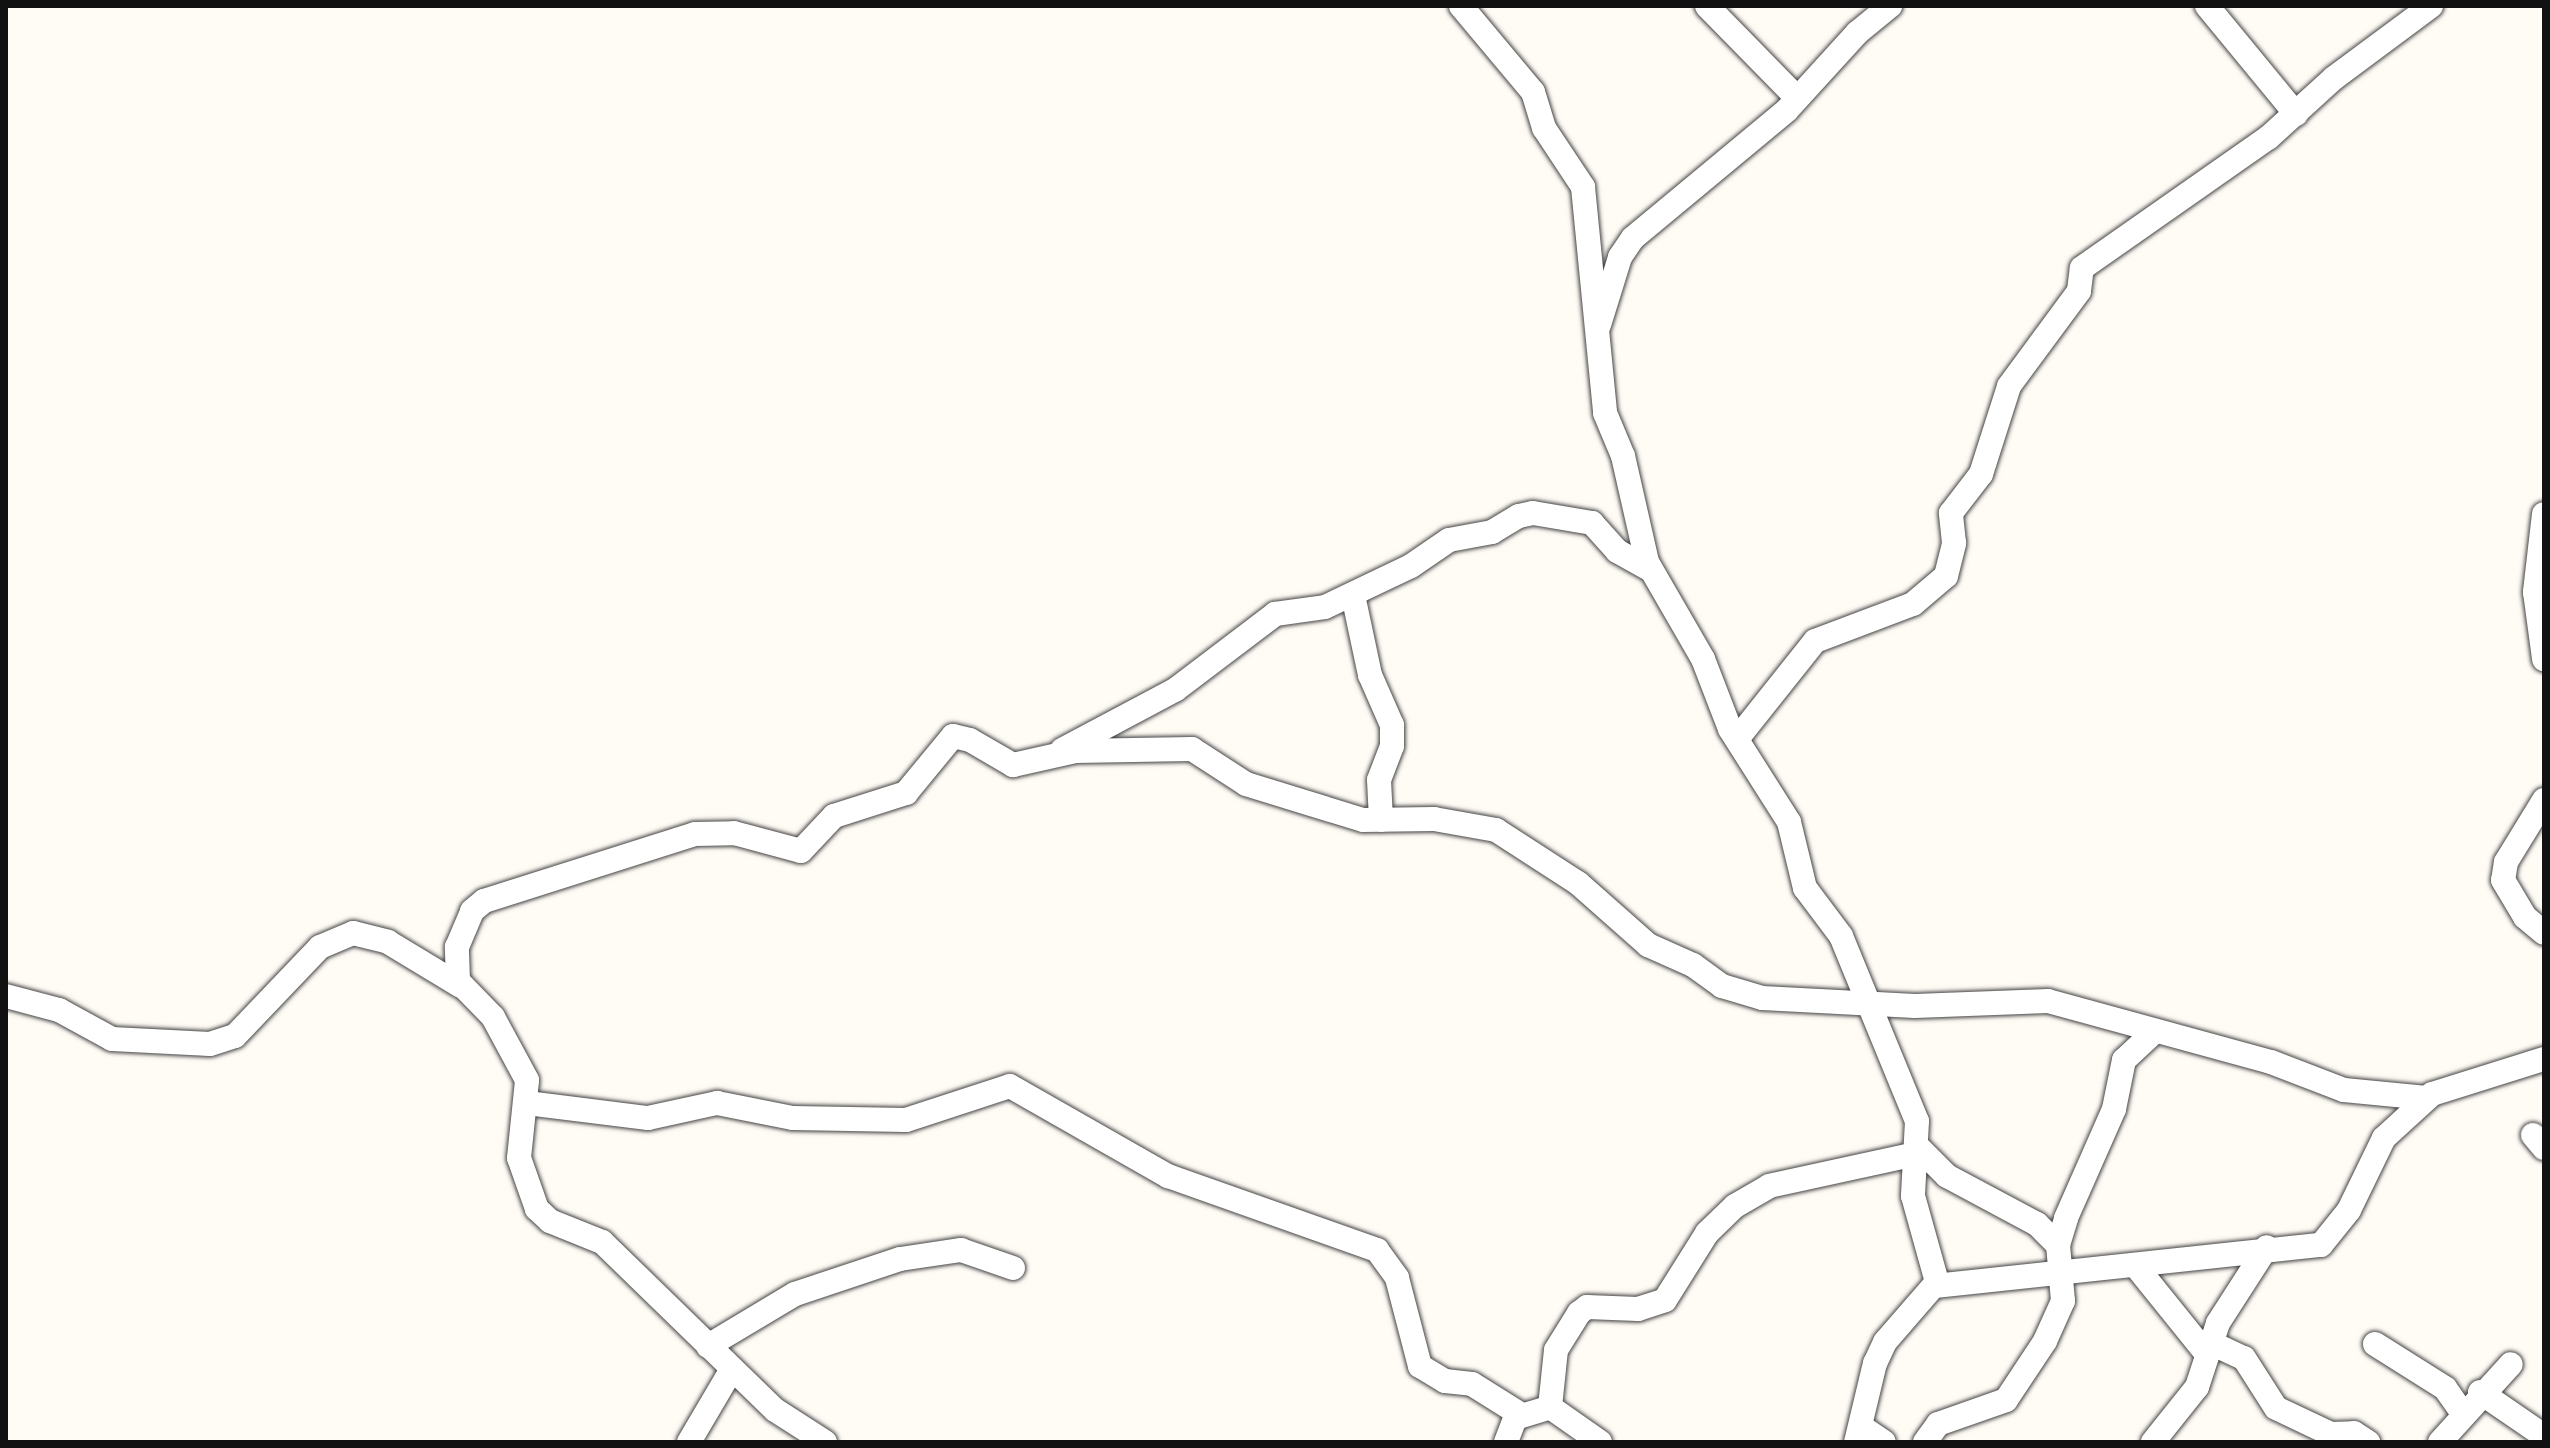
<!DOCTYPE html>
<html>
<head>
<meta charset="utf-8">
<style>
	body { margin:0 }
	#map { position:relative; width:2550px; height:1448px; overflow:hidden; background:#fffbf5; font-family:"Roboto Serif",serif }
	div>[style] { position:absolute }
	.roads { filter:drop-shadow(0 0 2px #444) drop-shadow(0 0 2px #444) }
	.minor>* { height:24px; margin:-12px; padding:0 12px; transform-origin:12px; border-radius:12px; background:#fff }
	span { translate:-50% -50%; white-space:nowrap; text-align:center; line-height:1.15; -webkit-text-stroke:8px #fff; paint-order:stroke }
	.frame { position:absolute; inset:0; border:8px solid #111; pointer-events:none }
</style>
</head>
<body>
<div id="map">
	<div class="roads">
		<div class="minor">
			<i style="left:1461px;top:6px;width:112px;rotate:50.1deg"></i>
			<i style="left:1533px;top:92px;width:38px;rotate:73deg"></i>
			<i style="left:1544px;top:128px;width:71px;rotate:56.5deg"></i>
			<i style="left:1583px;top:187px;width:227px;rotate:84.4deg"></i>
			<i style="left:1605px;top:413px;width:47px;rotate:67.3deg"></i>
			<i style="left:1623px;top:456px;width:109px;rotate:77.2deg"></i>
			<i style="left:1647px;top:562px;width:112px;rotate:60deg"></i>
			<i style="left:1703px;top:659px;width:75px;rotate:68.9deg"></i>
			<i style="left:1730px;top:729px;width:110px;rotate:57.6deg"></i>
			<i style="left:1789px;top:822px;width:68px;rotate:76.4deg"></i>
			<i style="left:1805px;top:888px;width:60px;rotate:53.1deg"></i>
			<i style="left:1841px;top:936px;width:200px;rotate:67.7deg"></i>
			<i style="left:1917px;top:1121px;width:75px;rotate:93.1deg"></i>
			<i style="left:1913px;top:1196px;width:89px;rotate:74.4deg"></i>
			<i style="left:1937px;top:1282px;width:79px;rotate:130.9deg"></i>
			<i style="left:1885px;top:1342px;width:23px;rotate:115deg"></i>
			<i style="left:1875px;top:1363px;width:81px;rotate:103.5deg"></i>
			<i style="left:1707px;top:6px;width:129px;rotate:45.6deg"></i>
			<i style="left:2207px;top:6px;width:140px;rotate:50.5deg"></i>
			<i style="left:1599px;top:325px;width:71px;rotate:-72.8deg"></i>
			<i style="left:1620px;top:257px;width:23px;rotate:-56deg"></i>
			<i style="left:1633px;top:238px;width:200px;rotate:-39.7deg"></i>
			<i style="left:1787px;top:110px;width:104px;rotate:-47.7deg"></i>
			<i style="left:1857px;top:33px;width:43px;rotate:-39.3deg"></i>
			<i style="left:2544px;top:514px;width:79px;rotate:96.6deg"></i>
			<i style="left:2535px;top:592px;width:68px;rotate:82.3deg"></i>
			<i style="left:1353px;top:595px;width:82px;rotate:78deg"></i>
			<i style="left:1370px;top:675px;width:55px;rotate:66.3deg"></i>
			<i style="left:1392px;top:725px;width:21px;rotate:90deg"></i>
			<i style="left:1392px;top:746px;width:36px;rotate:111deg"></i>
			<i style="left:1379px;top:780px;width:40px;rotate:87.1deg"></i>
			<i style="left:1737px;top:739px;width:125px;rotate:-51.5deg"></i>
			<i style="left:1815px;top:641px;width:105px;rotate:-20.7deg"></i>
			<i style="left:1913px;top:604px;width:43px;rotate:-40.3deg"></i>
			<i style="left:1946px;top:576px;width:34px;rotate:-76deg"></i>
			<i style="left:1954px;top:543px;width:30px;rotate:-96deg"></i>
			<i style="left:1951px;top:513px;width:49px;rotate:-52.4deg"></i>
			<i style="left:1981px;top:474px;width:92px;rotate:-72.3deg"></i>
			<i style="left:2009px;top:386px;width:118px;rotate:-53.6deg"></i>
			<i style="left:2079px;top:291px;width:23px;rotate:-83deg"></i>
			<i style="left:2082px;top:268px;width:227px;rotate:-35deg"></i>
			<i style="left:2268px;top:138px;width:89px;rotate:-42.3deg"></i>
			<i style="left:2334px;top:78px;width:121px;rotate:-36.6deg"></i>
			<i style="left:1062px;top:750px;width:128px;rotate:-28deg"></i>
			<i style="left:1175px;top:690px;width:126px;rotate:-37.2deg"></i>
			<i style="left:1275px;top:614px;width:50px;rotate:-8deg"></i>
			<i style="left:1325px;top:607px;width:95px;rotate:-25.5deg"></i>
			<i style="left:1411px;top:566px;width:46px;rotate:-34.4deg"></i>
			<i style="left:1449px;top:540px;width:44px;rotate:-10.5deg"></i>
			<i style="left:1492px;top:532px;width:31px;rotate:-31deg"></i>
			<i style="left:1519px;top:516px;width:14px;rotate:-12deg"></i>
			<i style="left:1533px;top:513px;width:60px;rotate:9.6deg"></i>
			<i style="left:1592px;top:523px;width:38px;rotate:48deg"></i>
			<i style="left:1617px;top:551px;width:39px;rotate:29deg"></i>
			<i style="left:2544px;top:800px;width:73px;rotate:121.5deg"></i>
			<i style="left:2506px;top:862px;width:18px;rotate:99deg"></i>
			<i style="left:2503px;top:880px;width:43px;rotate:59.3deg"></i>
			<i style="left:2525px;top:917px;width:25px;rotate:40deg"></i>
			<i style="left:6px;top:996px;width:55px;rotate:14.8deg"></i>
			<i style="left:59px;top:1010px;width:60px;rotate:28.7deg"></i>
			<i style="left:112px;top:1039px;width:98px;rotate:2.9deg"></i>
			<i style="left:210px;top:1044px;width:26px;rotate:-18deg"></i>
			<i style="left:235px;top:1036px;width:123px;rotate:-46.3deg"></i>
			<i style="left:320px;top:947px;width:36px;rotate:-23deg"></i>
			<i style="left:353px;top:933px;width:36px;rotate:14deg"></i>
			<i style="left:388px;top:942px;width:85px;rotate:31.1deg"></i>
			<i style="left:527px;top:1103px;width:122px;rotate:7.1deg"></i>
			<i style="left:648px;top:1118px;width:71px;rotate:-12.3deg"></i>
			<i style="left:717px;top:1103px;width:77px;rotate:11.2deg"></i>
			<i style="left:793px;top:1118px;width:113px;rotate:1deg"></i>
			<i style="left:906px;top:1120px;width:109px;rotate:-18.1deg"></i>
			<i style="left:1010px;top:1086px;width:182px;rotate:29.7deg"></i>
			<i style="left:1168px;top:1176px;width:222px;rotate:19.5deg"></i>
			<i style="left:1377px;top:1250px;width:34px;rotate:54deg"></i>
			<i style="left:1397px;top:1278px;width:91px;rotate:75.4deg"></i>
			<i style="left:1420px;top:1366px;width:29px;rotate:31deg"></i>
			<i style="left:1445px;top:1381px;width:27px;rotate:6deg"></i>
			<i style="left:1472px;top:1384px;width:57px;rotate:32deg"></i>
			<i style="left:2533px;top:1135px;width:17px;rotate:50deg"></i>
			<i style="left:1917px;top:1146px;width:42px;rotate:45deg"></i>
			<i style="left:1947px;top:1176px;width:102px;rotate:28.1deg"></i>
			<i style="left:2037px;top:1224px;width:30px;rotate:45deg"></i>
			<i style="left:2135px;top:1265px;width:113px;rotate:51.1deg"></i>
			<i style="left:1935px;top:1286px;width:388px;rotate:-6.1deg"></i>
			<i style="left:2321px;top:1245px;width:45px;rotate:-51.3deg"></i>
			<i style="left:2349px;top:1210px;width:80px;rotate:-64.1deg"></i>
			<i style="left:2384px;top:1138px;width:65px;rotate:-42.5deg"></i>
			<i style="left:2432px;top:1094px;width:117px;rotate:-17.4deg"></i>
			<i style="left:2209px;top:1342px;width:38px;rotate:25deg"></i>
			<i style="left:2244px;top:1358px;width:59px;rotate:57.4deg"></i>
			<i style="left:2276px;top:1408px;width:61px;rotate:25.3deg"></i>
			<i style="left:2331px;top:1434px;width:23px;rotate:-2deg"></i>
			<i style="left:2354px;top:1433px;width:17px;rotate:33deg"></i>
			<i style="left:2375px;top:1344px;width:83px;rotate:32.2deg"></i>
			<i style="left:2445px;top:1388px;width:32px;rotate:55deg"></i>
			<i style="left:708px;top:1346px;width:101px;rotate:-30.9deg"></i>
			<i style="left:795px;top:1294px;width:111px;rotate:-18.4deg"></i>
			<i style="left:900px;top:1259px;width:62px;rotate:-8.4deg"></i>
			<i style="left:961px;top:1250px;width:55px;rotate:19.1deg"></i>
			<i style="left:2480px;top:1392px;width:78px;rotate:34.5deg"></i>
			<i style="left:1550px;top:1407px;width:61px;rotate:35deg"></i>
			<i style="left:1863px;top:1428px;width:25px;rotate:34deg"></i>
			<i style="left:689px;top:1442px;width:85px;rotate:-59.5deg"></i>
			<i style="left:825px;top:1442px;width:59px;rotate:-147.4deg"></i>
			<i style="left:775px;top:1410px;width:241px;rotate:-135.8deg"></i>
			<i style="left:602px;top:1242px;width:56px;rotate:-158deg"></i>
			<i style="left:550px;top:1221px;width:18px;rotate:-137deg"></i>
			<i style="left:537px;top:1209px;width:54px;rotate:-109.4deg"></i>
			<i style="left:519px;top:1158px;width:78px;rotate:-84.1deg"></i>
			<i style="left:527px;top:1080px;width:72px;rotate:-118.4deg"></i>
			<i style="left:493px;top:1017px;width:50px;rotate:-134.2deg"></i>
			<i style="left:458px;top:981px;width:34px;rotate:-92deg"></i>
			<i style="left:457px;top:947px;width:39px;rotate:-67deg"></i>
			<i style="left:472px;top:911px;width:16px;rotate:-40deg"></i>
			<i style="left:484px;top:901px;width:221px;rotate:-17.6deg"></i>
			<i style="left:695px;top:834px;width:39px;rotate:-1deg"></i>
			<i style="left:734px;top:833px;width:69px;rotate:15deg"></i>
			<i style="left:801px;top:851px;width:48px;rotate:-46.7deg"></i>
			<i style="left:834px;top:816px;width:76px;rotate:-17.7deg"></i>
			<i style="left:906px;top:793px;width:74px;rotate:-50.5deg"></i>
			<i style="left:953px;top:736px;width:17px;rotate:13deg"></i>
			<i style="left:970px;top:740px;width:50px;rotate:30.2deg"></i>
			<i style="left:1013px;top:765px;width:64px;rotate:-12.7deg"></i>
			<i style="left:1075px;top:751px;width:117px;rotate:-1deg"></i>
			<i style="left:1192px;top:749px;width:64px;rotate:32.9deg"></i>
			<i style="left:1246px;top:784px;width:122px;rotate:17.1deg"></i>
			<i style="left:1363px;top:820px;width:71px;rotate:-0.8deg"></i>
			<i style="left:1434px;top:819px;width:63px;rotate:10.1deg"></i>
			<i style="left:1496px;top:830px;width:98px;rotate:32.9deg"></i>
			<i style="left:1578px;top:883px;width:94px;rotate:41.5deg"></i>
			<i style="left:1648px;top:945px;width:49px;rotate:24deg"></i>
			<i style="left:1693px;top:965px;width:36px;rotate:36deg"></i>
			<i style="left:1722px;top:986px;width:42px;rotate:16.7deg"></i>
			<i style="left:1762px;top:998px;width:153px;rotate:3deg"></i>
			<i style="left:1915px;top:1006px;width:133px;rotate:-2.2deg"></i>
			<i style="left:2048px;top:1001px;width:231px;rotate:15.3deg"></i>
			<i style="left:2271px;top:1062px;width:78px;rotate:21deg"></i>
			<i style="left:2344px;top:1090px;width:83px;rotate:5.5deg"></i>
			<i style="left:1506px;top:1442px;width:26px;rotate:-69deg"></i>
			<i style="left:1515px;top:1418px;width:37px;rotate:-17deg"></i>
			<i style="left:1550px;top:1407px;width:57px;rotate:-84deg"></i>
			<i style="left:1556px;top:1350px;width:44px;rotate:-58.1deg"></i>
			<i style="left:1579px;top:1313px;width:10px;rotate:-37deg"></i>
			<i style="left:1587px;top:1307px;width:51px;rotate:2.2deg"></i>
			<i style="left:1638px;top:1309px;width:28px;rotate:-18deg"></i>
			<i style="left:1665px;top:1300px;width:79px;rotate:-57.9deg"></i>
			<i style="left:1707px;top:1233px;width:39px;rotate:-44deg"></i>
			<i style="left:1735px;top:1206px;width:39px;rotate:-30deg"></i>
			<i style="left:1769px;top:1186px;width:150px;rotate:-12.3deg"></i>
			<i style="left:1925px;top:1442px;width:22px;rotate:-54deg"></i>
			<i style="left:1938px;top:1424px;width:72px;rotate:-19.4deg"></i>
			<i style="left:2006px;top:1400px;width:71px;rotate:-56.5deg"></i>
			<i style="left:2045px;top:1341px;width:44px;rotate:-65.8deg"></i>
			<i style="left:2063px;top:1301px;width:56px;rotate:-95.1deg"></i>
			<i style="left:2058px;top:1245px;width:28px;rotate:-73deg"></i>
			<i style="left:2066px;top:1218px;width:119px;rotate:-66.2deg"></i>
			<i style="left:2114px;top:1109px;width:50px;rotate:-78.5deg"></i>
			<i style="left:2124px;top:1060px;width:40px;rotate:-43deg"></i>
			<i style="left:2153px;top:1442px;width:70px;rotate:-51.3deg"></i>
			<i style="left:2197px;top:1387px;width:67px;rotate:-71.8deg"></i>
			<i style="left:2218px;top:1323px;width:90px;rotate:-57.2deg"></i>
			<i style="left:2440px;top:1442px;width:105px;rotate:-47.7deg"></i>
		</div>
	</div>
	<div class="frame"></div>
</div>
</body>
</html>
